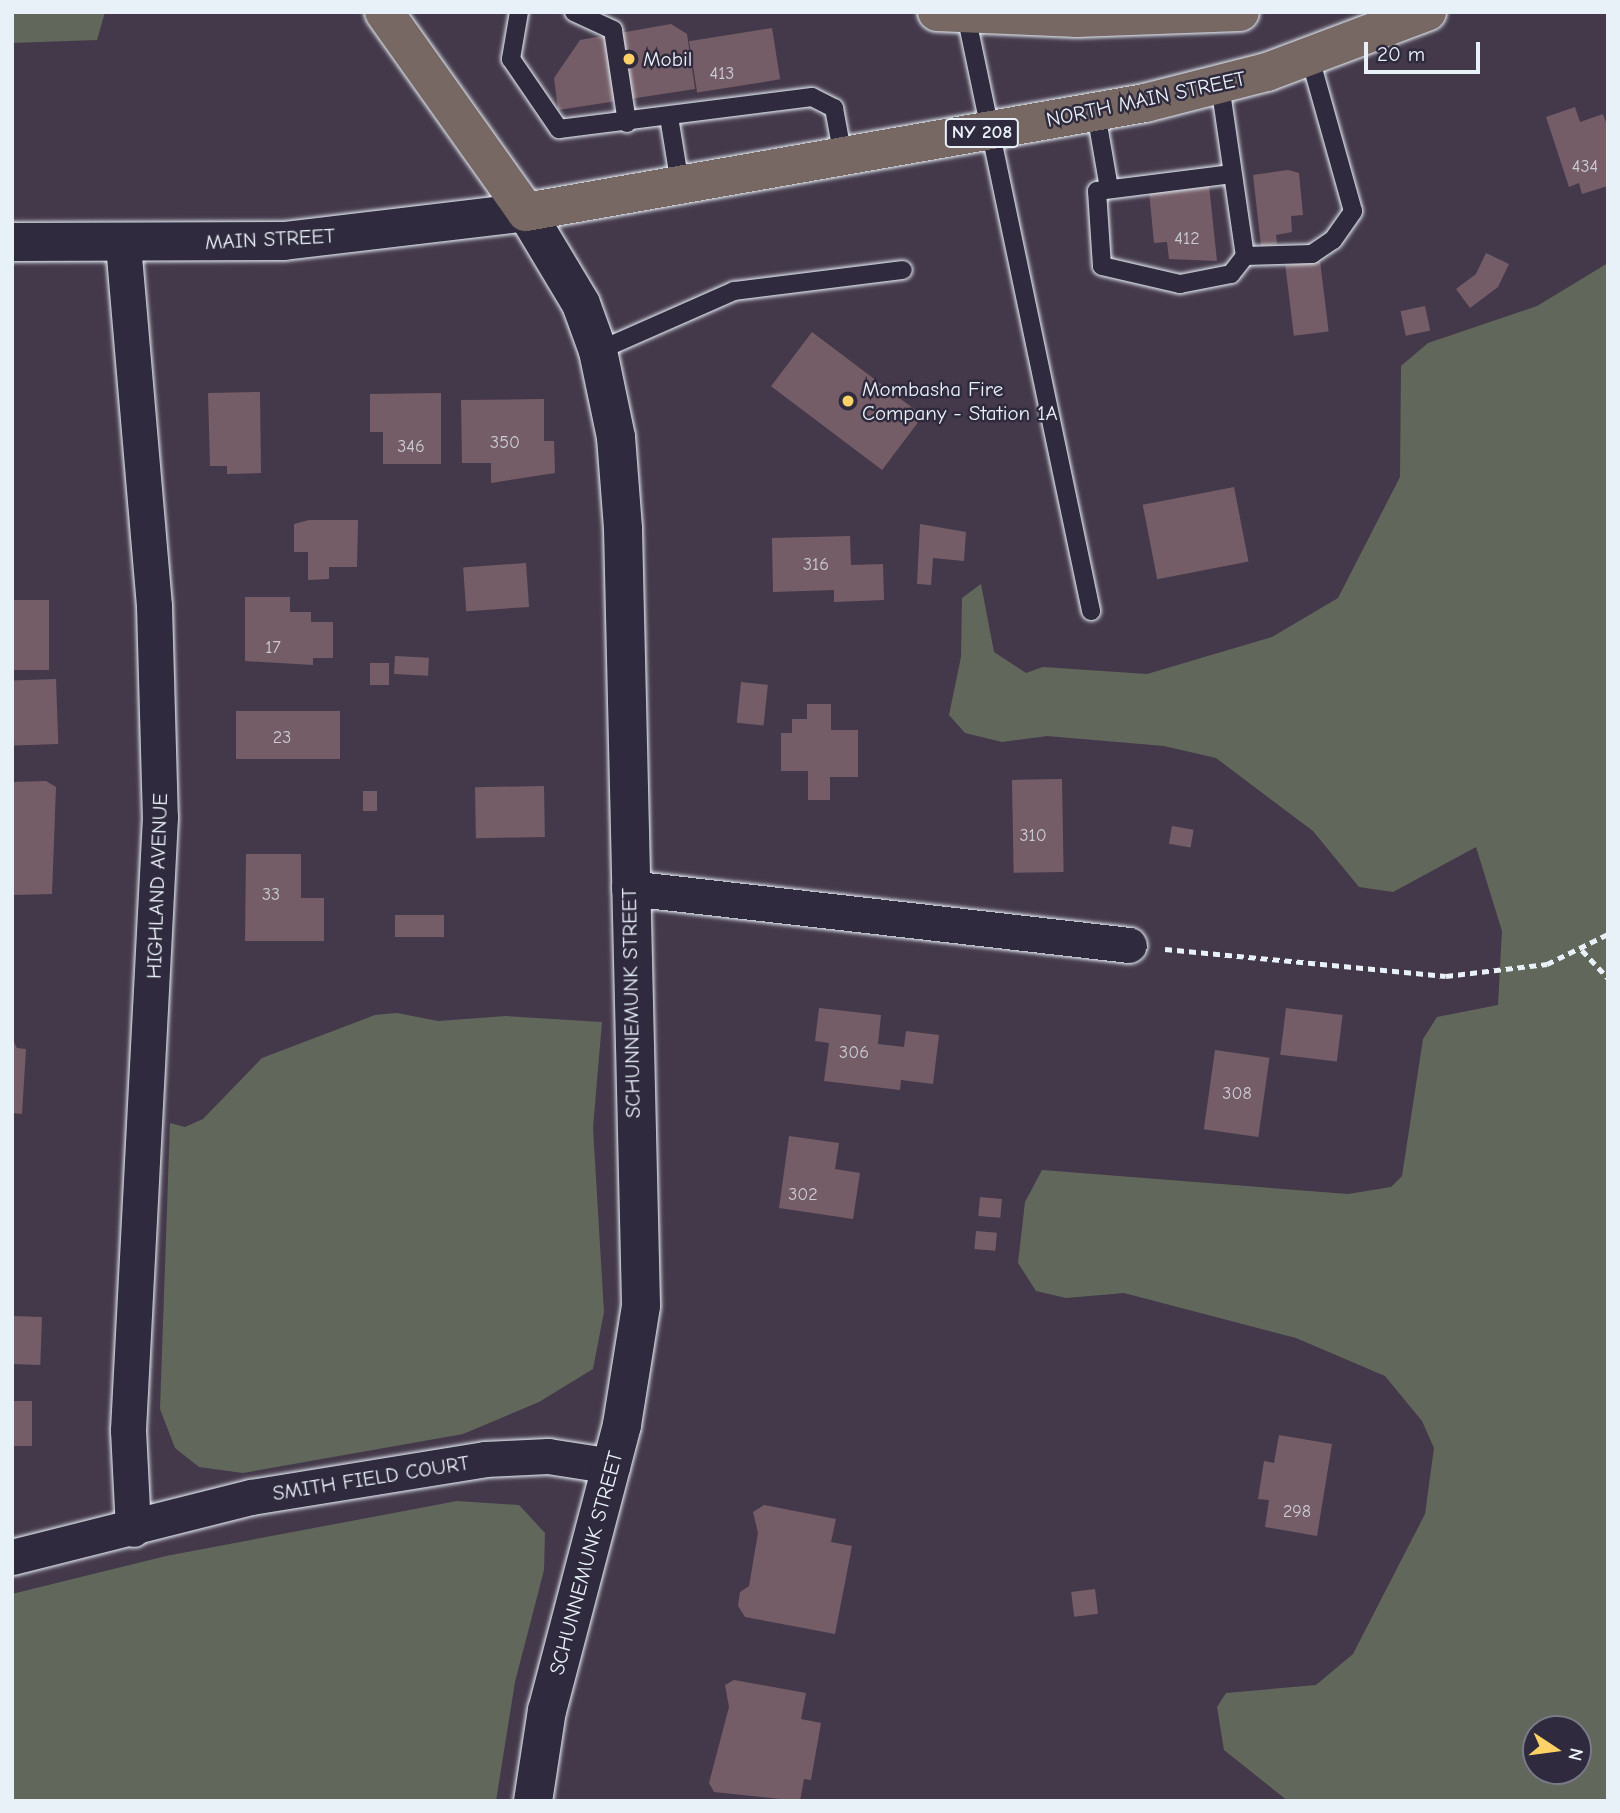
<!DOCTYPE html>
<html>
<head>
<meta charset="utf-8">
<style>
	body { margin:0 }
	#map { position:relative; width:1620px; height:1813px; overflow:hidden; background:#44394a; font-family:"Comic Neue",sans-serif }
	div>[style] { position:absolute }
	.green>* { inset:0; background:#61685b }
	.building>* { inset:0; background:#755d67; transform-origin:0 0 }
	.path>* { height:4.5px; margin-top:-2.25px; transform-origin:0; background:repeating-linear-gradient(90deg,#e8f1f8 0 7px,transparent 0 12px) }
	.roads { filter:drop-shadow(0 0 2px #e8f1f8) drop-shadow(0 0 2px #e8f1f8) }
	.lane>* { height:18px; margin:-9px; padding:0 9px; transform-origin:9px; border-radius:9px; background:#2f2a3d }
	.street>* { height:35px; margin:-17.5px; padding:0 17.5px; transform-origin:17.5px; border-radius:17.5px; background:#2f2a3d }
	.secondary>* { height:38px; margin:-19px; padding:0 19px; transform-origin:19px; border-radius:19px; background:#2f2a3d }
	.primary>* { height:38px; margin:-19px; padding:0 19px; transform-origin:19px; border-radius:19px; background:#776864 }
	.dots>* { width:19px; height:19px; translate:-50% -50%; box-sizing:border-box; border:4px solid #2f2a3d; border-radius:50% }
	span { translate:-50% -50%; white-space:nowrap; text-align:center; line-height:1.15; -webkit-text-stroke:5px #2f2a3d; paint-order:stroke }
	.number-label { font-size:18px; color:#cbccd4 }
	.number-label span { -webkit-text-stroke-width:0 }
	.shield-label span { padding:2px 5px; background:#2f2a3d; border:2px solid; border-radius:5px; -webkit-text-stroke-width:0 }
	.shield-label { font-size:19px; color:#e8f1f8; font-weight:700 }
	.poi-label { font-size:21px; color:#e8f1f8 }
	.left { translate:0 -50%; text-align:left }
	.street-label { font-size:21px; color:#e8f1f8 }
	.frame { position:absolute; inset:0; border:14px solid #e8f1f8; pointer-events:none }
	.north { position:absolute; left:1522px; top:1715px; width:70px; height:70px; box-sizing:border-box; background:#2f2a3d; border:2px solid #797a88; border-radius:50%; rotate:103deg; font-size:19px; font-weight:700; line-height:28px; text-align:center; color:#e8f1f8 }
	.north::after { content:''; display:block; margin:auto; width:24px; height:32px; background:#ffd166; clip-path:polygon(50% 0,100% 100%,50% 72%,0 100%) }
	.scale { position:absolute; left:1364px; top:42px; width:116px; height:32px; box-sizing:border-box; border:4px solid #e8f1f8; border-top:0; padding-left:9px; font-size:21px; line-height:24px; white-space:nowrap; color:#e8f1f8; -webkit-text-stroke:5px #2f2a3d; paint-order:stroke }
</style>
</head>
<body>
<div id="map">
	<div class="green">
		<i style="clip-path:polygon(12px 12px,105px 12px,97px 40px,12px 43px)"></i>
		<i style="clip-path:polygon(evenodd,1608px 263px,1608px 1801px,1288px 1801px,1224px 1750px,1217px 1707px,1226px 1693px,1316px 1685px,1353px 1654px,1425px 1514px,1434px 1448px,1422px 1421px,1385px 1376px,1296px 1338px,1124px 1293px,1066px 1298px,1036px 1291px,1018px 1263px,1025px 1202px,1042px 1170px,1348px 1194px,1391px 1187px,1402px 1176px,1423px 1039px,1437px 1017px,1498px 1005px,1502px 931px,1476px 847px,1393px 892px,1359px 887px,1313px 831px,1216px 758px,1164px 746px,1047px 736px,1002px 742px,965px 733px,949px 715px,961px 657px,962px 598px,981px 584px,994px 652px,1026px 673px,1043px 667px,1147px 674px,1272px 637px,1338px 598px,1400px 477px,1401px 366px,1428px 343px,1537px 306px,1608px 263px,1578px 1729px,1578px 1771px,1536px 1771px,1536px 1729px,1578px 1729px)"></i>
		<i style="clip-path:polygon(397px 1013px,438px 1021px,506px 1016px,602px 1022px,593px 1128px,604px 1312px,593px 1369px,539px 1402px,463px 1434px,243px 1473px,199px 1467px,175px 1448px,160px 1409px,170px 1123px,185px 1127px,203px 1119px,262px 1058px,375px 1015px)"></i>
		<i style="clip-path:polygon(457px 1501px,519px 1505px,545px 1533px,544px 1570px,515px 1682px,496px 1801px,12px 1801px,12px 1594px,166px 1556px)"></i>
	</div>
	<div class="building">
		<i style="clip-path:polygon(671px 24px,687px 34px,695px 89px,558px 110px,554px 78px,580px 40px)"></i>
		<i style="left:772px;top:28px;width:52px;height:84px;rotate:81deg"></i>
		<i style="clip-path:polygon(1575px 107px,1580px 122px,1603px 114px,1608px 128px,1608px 186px,1582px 194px,1579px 183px,1569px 187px,1546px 117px)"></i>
		<i style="clip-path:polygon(1288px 170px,1299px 173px,1303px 215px,1291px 216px,1292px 232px,1276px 235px,1277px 244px,1261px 246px,1253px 175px)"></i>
		<i style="clip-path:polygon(1209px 185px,1217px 261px,1169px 259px,1167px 242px,1154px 243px,1149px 191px)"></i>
		<i style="clip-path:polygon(1486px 253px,1509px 264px,1498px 287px,1470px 308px,1456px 289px,1476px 274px)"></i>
		<i style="left:1320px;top:261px;width:71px;height:35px;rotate:83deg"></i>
		<i style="left:1425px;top:306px;width:25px;height:25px;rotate:78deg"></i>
		<i style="left:812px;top:332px;width:139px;height:68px;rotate:37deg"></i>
		<i style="clip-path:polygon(260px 392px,261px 473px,227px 474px,227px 466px,210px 466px,208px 393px)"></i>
		<i style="clip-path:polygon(441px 393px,441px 464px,383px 464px,383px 432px,370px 432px,370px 394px)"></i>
		<i style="clip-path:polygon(544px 399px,544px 441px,554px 441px,555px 473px,491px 483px,491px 463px,462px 463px,461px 400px)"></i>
		<i style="left:1234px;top:487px;width:76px;height:93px;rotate:79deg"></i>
		<i style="clip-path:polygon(309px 520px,358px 520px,357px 567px,329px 567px,329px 579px,308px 580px,308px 552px,294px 552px,294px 524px)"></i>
		<i style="clip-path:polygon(920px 524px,966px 532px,964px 561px,933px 558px,931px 585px,917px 584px)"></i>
		<i style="clip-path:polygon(850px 536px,851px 565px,883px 564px,884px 600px,834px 602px,834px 590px,773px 592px,772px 538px)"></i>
		<i style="left:526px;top:563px;width:44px;height:63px;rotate:86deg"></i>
		<i style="clip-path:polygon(245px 597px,290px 597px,290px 612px,311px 612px,311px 622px,333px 622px,333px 658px,313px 658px,313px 665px,245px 661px)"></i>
		<i style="left:12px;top:600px;width:37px;height:70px"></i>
		<i style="left:395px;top:656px;width:34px;height:18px;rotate:3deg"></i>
		<i style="left:389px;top:663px;width:22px;height:19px;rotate:90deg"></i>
		<i style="left:56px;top:679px;width:65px;height:44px;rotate:88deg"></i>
		<i style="left:741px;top:682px;width:27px;height:41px;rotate:6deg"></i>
		<i style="clip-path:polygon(807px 704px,831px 704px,831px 730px,858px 730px,858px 777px,830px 777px,830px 800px,808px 800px,808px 771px,781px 771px,781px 733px,792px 733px,792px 719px,807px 719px)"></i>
		<i style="left:340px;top:711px;width:48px;height:104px;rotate:90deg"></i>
		<i style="left:1062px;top:779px;width:93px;height:50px;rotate:89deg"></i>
		<i style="clip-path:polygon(46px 781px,56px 787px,52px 894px,12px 895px,12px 782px)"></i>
		<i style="left:544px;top:786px;width:51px;height:69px;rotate:89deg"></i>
		<i style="left:377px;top:791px;width:20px;height:14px;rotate:90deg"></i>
		<i style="left:1172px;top:826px;width:22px;height:18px;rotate:10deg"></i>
		<i style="clip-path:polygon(246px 854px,301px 854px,301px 898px,324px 898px,324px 941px,245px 941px)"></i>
		<i style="left:395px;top:915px;width:49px;height:22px"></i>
		<i style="clip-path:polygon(819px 1008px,881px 1015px,878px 1044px,904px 1047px,906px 1031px,939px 1035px,933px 1084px,901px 1080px,900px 1090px,824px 1081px,829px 1043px,815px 1041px)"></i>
		<i style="left:1286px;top:1008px;width:57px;height:47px;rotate:7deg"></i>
		<i style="clip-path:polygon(12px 1038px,17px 1048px,26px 1049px,22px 1114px,12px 1113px)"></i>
		<i style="left:1215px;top:1050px;width:55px;height:80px;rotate:8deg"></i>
		<i style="clip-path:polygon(789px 1136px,839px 1143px,835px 1169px,860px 1173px,853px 1219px,779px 1208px)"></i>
		<i style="left:980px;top:1197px;width:22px;height:19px;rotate:5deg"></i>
		<i style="left:976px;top:1231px;width:21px;height:18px;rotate:5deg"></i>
		<i style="left:12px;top:1316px;width:30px;height:48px;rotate:2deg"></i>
		<i style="left:12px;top:1401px;width:20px;height:45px"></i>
		<i style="clip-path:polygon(1279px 1435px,1332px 1444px,1317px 1536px,1265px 1527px,1269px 1500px,1258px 1499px,1264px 1461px,1274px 1463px)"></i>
		<i style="clip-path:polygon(764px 1505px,836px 1519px,831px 1542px,852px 1546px,835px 1634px,745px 1617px,738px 1606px,740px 1592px,749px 1586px,758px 1533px,753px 1512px)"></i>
		<i style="left:1095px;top:1589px;width:25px;height:24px;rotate:83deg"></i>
		<i style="clip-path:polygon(734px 1680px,806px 1693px,801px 1719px,821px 1723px,811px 1780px,804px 1779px,800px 1801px,714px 1792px,709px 1783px,729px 1707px,725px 1685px)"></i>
	</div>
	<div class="path">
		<i style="left:1165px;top:949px;width:282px;rotate:5.5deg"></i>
		<i style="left:1446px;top:976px;width:102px;rotate:-6.8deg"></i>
		<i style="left:1547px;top:964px;width:68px;rotate:-26.2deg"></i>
		<i style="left:1582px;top:950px;width:38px;rotate:47deg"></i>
	</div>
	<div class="roads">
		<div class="lane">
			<i style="left:519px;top:12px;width:48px;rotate:99.7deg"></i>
			<i style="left:511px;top:59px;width:85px;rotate:55.6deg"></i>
			<i style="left:559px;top:129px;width:255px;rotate:-7.2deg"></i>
			<i style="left:812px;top:97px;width:25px;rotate:27deg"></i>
			<i style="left:834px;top:108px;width:50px;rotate:79.6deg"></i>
			<i style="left:574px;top:12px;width:43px;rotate:24.8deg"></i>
			<i style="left:613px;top:30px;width:94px;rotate:81.4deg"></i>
			<i style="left:966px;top:15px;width:609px;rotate:78.15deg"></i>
			<i style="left:1220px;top:85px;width:173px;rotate:81.7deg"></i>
			<i style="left:1245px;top:256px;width:67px;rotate:-1.7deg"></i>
			<i style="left:1312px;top:254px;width:25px;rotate:-34deg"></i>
			<i style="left:1333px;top:240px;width:35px;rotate:-55deg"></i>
			<i style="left:1353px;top:211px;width:159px;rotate:-105.7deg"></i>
			<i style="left:1096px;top:113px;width:76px;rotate:80.2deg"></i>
			<i style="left:669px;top:117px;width:68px;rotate:80.7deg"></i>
			<i style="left:1232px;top:174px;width:136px;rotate:172.8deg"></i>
			<i style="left:1097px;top:191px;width:75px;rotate:86.2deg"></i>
			<i style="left:1102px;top:266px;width:80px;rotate:13deg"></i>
			<i style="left:1180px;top:284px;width:52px;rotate:-11.1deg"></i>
			<i style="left:1231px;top:274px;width:23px;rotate:-52deg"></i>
			<i style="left:598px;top:351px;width:149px;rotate:-23.8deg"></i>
			<i style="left:734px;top:291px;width:170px;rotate:-7.1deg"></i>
		</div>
		<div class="street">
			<i style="left:123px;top:244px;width:363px;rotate:85.1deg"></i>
			<i style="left:154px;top:606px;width:211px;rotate:88.4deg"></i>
			<i style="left:160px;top:817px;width:614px;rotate:92.99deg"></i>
			<i style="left:128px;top:1430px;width:99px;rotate:87.1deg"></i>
			<i style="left:629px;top:888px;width:503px;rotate:6.5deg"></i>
			<i style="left:12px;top:1557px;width:246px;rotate:-14.1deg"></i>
			<i style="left:251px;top:1497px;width:237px;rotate:-9.2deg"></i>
			<i style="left:485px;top:1459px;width:63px;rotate:-2.7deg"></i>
			<i style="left:548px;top:1456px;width:65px;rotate:8.9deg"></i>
		</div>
		<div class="secondary">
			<i style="left:12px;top:242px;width:272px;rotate:-0.2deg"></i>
			<i style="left:284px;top:241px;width:244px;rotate:-6.8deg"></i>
			<i style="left:526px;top:212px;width:107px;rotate:59.1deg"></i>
			<i style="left:581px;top:304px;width:50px;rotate:70.1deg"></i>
			<i style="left:598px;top:351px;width:88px;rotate:78.2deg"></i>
			<i style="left:616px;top:437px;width:92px;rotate:85.6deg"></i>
			<i style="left:623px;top:529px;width:777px;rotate:88.67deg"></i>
			<i style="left:641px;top:1306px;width:121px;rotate:99.1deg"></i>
			<i style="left:622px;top:1425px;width:295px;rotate:104.7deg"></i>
			<i style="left:547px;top:1710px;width:92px;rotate:98.7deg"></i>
		</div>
		<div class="primary">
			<i style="left:384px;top:12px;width:245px;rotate:54.6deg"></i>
			<i style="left:526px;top:212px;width:629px;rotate:-9.99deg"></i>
			<i style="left:1145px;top:103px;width:126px;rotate:-14.3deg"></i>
			<i style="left:1267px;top:72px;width:171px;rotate:-20.6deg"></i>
			<i style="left:937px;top:12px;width:140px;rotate:2.5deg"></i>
			<i style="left:1077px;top:18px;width:163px;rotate:-2.1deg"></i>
		</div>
	</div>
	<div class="dots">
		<i style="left:629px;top:59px;background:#ffd166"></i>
		<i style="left:848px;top:401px;background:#ffd166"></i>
	</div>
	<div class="number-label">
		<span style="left:722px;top:74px">413</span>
		<span style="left:1585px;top:167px">434</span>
		<span style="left:1187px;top:239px">412</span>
		<span style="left:505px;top:443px">350</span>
		<span style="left:411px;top:447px">346</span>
		<span style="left:816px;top:565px">316</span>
		<span style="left:273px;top:648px">17</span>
		<span style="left:282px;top:738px">23</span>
		<span style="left:1033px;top:836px">310</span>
		<span style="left:271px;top:895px">33</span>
		<span style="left:854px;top:1053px">306</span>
		<span style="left:1237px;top:1094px">308</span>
		<span style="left:803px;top:1195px">302</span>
		<span style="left:1297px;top:1512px">298</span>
	</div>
	<div class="shield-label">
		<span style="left:982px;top:133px">NY 208</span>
	</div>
	<div class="poi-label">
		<span class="left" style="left:643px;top:59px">Mobil</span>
		<span class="left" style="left:862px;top:401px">Mombasha Fire<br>Company - Station 1A</span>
	</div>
	<div class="street-label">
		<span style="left:1146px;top:99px;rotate:-12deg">NORTH MAIN STREET</span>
		<span style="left:270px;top:239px;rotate:-3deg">MAIN STREET</span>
		<span style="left:157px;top:886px;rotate:-88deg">HIGHLAND AVENUE</span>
		<span style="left:631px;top:1003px;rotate:-91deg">SCHUNNEMUNK STREET</span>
		<span style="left:371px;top:1478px;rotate:-9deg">SMITH FIELD COURT</span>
		<span style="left:586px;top:1563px;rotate:-75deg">SCHUNNEMUNK STREET</span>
	</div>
	<div class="frame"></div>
	<div class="north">N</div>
	<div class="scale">20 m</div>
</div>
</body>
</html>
